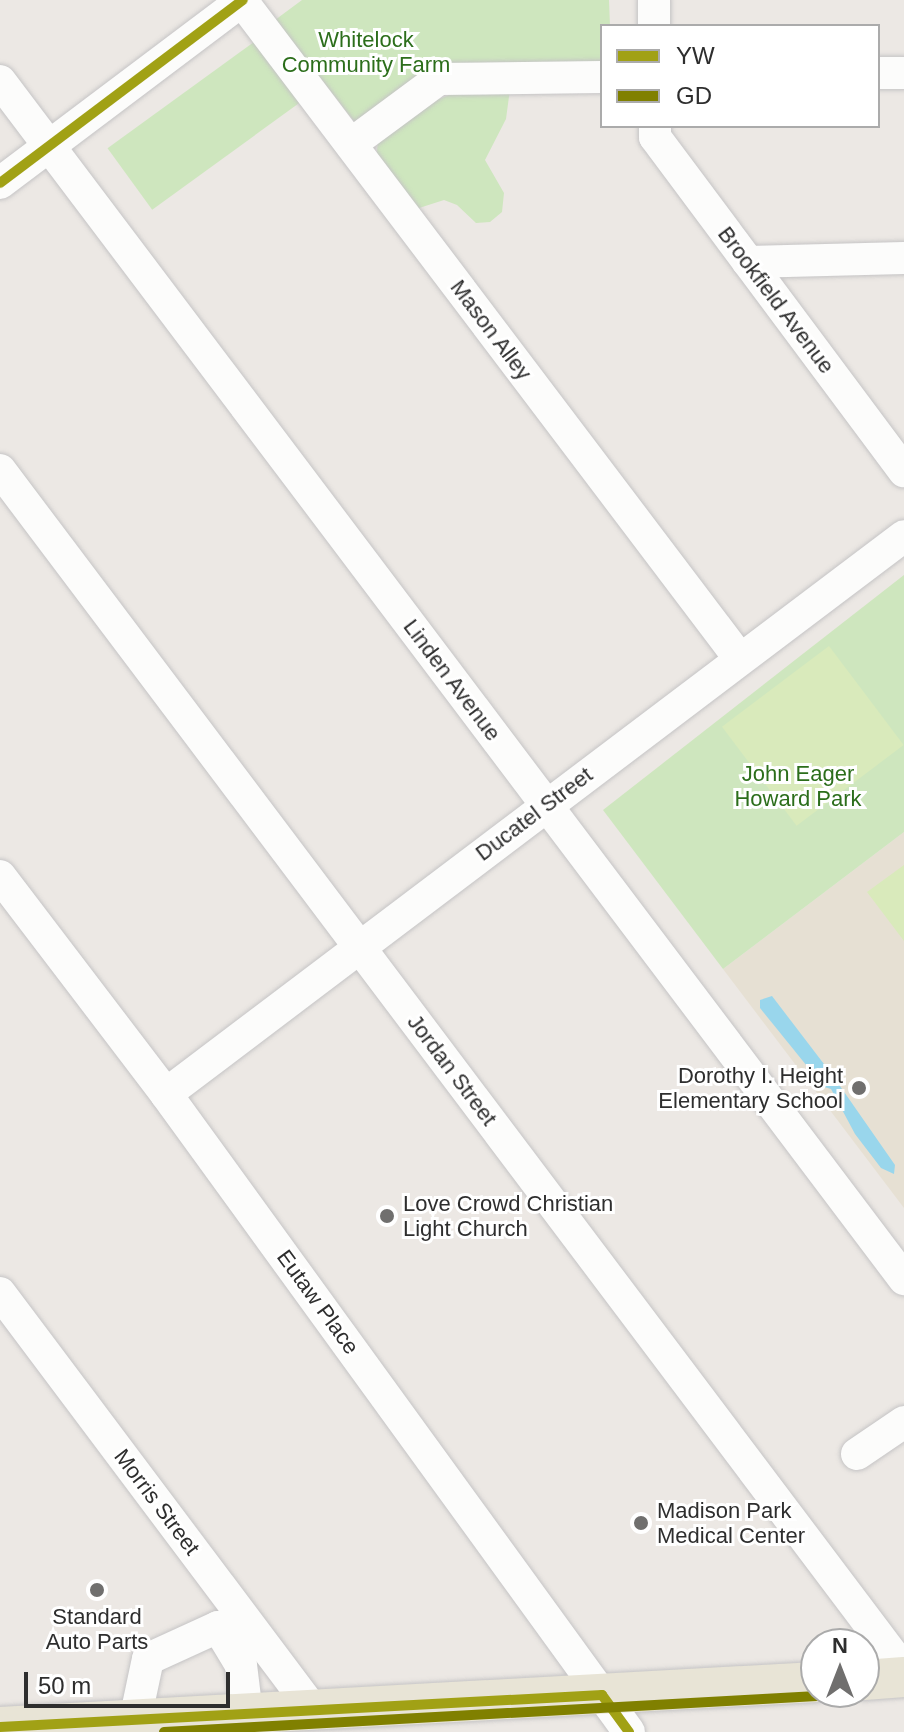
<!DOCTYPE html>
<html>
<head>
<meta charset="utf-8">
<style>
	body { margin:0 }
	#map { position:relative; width:904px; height:1732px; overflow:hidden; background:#ece8e4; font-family:Arial,sans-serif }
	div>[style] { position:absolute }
	.education>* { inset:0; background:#e6e0d3 }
	.green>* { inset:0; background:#cee6be; transform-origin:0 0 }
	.pitch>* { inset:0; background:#d9eabb; transform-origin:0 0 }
	.water>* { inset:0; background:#99d6ec }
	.roads { filter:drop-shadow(0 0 2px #c5c4c5) drop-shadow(0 0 2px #c5c4c5) }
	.minor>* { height:32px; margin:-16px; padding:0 16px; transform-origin:16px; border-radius:16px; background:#fcfcfb }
	.major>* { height:40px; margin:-20px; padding:0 20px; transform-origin:20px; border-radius:20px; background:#e8e4d6 }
	.bus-1>* { height:10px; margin:-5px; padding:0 5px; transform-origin:5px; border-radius:5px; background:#a1a115 }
	.bus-2>* { height:10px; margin:-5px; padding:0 5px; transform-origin:5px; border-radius:5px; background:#808000 }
	.dots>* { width:22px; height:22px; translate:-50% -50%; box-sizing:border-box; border:4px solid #fff; border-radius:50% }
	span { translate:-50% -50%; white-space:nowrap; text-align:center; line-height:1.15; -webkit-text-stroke:6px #fff; paint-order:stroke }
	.park-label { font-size:22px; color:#2c6e1b }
	.street-label { font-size:22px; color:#2e2e2e }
	.poi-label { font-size:22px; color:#2e2e2e }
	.right { translate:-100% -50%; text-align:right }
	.left { translate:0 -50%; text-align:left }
	.legend { position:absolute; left:600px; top:24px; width:280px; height:104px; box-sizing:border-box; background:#fff; border:2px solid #ababab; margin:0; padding:10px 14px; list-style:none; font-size:24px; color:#2e2e2e }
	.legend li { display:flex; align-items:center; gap:16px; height:40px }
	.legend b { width:40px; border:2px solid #ababab }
	.north { position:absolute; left:800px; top:1628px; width:80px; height:80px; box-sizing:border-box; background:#fff; border:2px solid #ababab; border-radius:50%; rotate:0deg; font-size:22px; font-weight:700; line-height:32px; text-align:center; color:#2e2e2e }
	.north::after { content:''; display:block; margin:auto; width:28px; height:36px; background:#706f6e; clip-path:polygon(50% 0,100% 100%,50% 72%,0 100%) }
	.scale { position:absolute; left:24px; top:1672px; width:206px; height:36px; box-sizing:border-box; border:4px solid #2e2e2e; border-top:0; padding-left:10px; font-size:24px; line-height:28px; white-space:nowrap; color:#2e2e2e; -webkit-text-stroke:6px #fff; paint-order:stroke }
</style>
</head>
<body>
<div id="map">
	<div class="education">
		<i style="clip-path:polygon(904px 832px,904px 1208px,723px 969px)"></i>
	</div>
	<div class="green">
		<i style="clip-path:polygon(302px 0,609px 0,610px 26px,602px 26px,602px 65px,468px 66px,357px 125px,275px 20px)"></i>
		<i style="left:258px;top:39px;width:76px;height:186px;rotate:54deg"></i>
		<i style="clip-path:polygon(510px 89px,506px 119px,485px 160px,504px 193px,502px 212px,490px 222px,476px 223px,457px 205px,444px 200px,416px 209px,376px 159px,378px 142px,437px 100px,461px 90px)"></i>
		<i style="clip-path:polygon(904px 575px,904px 832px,723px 969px,603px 810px)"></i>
	</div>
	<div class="pitch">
		<i style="left:829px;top:646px;width:124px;height:134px;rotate:53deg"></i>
		<i style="clip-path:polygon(904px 865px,904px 941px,867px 892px)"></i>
	</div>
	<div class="water">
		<i style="clip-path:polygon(772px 996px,827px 1068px,815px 1076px,760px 1008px,760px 1000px)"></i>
		<i style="clip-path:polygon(833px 1076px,895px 1165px,894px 1174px,881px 1168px,855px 1134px,831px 1089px,821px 1086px)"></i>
	</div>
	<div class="roads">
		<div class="minor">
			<i style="left:654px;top:0;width:26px;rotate:90deg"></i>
			<i style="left:242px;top:1px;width:825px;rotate:52.88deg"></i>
			<i style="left:878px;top:73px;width:26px"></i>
			<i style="left:0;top:81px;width:1501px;rotate:52.96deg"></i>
			<i style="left:655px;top:126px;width:11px;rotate:90deg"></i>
			<i style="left:655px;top:137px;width:417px;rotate:53.3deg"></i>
			<i style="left:351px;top:144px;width:109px;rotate:-36.5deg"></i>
			<i style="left:439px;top:79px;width:163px;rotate:-0.7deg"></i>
			<i style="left:0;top:183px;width:304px;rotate:-37deg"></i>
			<i style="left:748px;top:262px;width:156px;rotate:-1.5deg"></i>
			<i style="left:0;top:470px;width:1502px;rotate:53.01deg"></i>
			<i style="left:0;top:876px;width:274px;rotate:52.7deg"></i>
			<i style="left:166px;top:1094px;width:788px;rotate:54.03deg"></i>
			<i style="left:166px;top:1094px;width:925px;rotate:-37.09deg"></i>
			<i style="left:0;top:1293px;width:521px;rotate:53.11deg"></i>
			<i style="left:857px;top:1454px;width:57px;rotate:-34.2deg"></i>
			<i style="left:135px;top:1720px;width:62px;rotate:-78deg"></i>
			<i style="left:148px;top:1659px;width:77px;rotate:-24.6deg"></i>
			<i style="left:218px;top:1627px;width:44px;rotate:58.8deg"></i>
			<i style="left:241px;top:1665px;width:49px;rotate:83deg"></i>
		</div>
		<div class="major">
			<i style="left:864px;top:1680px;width:40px;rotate:-4.3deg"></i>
			<i style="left:0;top:1727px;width:817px;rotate:-3.16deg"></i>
		</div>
	</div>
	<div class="bus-1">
		<i style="left:0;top:183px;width:304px;rotate:-37deg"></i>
		<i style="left:0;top:1727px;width:603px;rotate:-3.04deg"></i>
		<i style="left:602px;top:1695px;width:46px;rotate:53.9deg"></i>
	</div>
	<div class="bus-2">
		<i style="left:164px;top:1732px;width:654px;rotate:-3.16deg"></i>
	</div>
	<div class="dots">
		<i style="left:859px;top:1088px;background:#706f6e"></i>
		<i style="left:387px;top:1216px;background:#706f6e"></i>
		<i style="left:641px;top:1523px;background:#706f6e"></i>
		<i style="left:97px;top:1590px;background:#706f6e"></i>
	</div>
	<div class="park-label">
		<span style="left:366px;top:52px">Whitelock<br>Community Farm</span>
		<span style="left:798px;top:786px">John Eager<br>Howard Park</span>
	</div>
	<div class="street-label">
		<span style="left:776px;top:300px;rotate:53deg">Brookfield Avenue</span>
		<span style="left:491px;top:330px;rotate:53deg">Mason Alley</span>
		<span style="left:452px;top:680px;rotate:53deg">Linden Avenue</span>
		<span style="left:534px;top:814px;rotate:-37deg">Ducatel Street</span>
		<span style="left:452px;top:1070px;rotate:53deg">Jordan Street</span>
		<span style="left:318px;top:1302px;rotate:54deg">Eutaw Place</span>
		<span style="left:157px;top:1502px;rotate:53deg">Morris Street</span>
	</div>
	<div class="poi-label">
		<span class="right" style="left:843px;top:1088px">Dorothy I. Height<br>Elementary School</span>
		<span class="left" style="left:403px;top:1216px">Love Crowd Christian<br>Light Church</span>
		<span class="left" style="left:657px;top:1523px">Madison Park<br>Medical Center</span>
		<span style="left:97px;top:1629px">Standard<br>Auto Parts</span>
	</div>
	<ul class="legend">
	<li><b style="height:10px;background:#a1a115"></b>YW</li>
	<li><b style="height:10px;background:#808000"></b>GD</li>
	</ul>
	<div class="north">N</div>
	<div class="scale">50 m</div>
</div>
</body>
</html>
